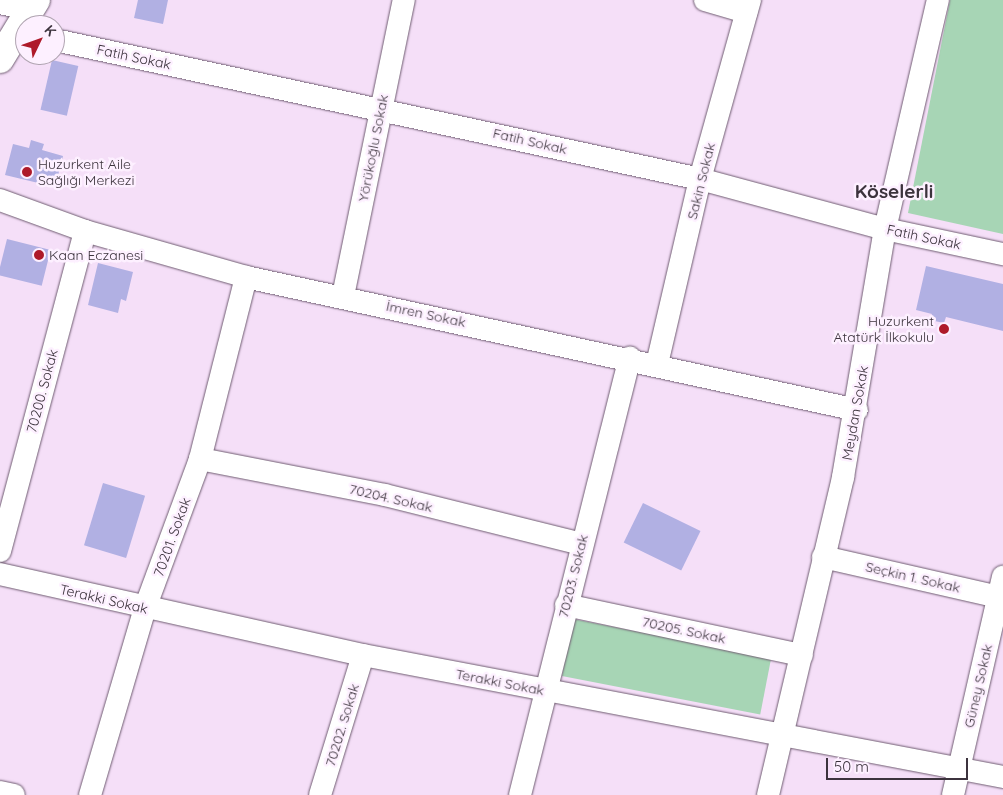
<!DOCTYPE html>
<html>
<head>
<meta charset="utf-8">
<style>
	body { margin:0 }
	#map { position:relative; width:1003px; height:795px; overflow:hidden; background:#f5dff8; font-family:Quicksand,sans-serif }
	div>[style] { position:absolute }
	.green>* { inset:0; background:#a7d5b5; transform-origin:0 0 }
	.building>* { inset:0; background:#b1b0e3; transform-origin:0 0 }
	.roads { filter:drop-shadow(0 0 1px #6f5c71) drop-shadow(0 0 1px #6f5c71) }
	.minor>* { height:22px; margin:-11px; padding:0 11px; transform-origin:11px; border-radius:11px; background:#fff }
	.secondary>* { height:28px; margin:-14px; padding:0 14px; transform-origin:14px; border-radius:14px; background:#fff }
	.dots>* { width:14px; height:14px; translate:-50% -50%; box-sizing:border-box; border:2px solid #fdf0ff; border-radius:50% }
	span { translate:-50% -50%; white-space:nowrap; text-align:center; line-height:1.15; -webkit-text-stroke:5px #fdf0ff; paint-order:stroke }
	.street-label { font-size:14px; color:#3c333d }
	.poi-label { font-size:14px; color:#3c333d }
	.left { translate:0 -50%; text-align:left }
	.right { translate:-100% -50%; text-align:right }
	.district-label { font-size:19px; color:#3c333d; font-weight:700 }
	.north { position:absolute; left:15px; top:15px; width:50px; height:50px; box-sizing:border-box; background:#fdf0ff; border:1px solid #b0a4b1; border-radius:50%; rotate:48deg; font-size:14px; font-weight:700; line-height:20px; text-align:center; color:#3c333d }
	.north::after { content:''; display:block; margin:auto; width:18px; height:22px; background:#ae1a2a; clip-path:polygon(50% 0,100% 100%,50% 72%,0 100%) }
	.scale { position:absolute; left:826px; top:758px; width:142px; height:22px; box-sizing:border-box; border:2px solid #3c333d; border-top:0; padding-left:6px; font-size:15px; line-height:18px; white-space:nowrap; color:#3c333d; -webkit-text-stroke:4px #fdf0ff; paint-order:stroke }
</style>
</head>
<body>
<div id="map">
	<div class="green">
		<i style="clip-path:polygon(950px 0,1003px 0,1003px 234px,908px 213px)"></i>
		<i style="left:573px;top:619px;width:202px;height:58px;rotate:11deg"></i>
	</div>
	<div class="building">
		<i style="clip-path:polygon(138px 0,168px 0,163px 24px,134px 18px)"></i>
		<i style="left:52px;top:60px;width:27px;height:51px;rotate:13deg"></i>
		<i style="clip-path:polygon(31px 140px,44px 144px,42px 150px,63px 156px,55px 187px,5px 175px,13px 144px,29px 148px)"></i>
		<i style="left:7px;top:239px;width:45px;height:37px;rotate:14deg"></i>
		<i style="clip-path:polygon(98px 263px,133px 272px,126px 301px,121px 299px,118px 313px,88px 305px)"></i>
		<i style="clip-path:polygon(926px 266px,1003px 284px,1003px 331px,946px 317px,944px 323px,930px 320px,932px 314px,916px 310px)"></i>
		<i style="left:103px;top:483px;width:44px;height:65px;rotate:17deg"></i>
		<i style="left:643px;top:503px;width:64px;height:44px;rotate:26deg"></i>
	</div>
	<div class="roads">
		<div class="minor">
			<i style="left:705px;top:0;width:43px;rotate:16.3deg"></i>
			<i style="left:0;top:3px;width:29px;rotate:12deg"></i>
			<i style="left:55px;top:40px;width:660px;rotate:12.16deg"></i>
			<i style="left:700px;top:179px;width:192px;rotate:15.1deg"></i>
			<i style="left:885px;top:229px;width:121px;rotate:12deg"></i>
			<i style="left:0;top:200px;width:90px;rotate:20deg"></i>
			<i style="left:85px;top:231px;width:167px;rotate:15.9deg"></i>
			<i style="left:246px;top:277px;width:625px;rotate:12.28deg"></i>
			<i style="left:343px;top:296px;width:302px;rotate:-78.4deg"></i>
			<i style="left:657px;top:364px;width:190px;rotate:-76.9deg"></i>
			<i style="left:700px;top:179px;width:186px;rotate:-74.4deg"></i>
			<i style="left:200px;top:459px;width:188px;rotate:11deg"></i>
			<i style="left:385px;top:495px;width:202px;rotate:14deg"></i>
			<i style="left:0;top:551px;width:331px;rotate:-75.1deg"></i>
			<i style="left:823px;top:557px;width:185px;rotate:12.8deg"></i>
			<i style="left:0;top:574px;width:372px;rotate:12.6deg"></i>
			<i style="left:363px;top:655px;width:652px;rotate:10.79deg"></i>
			<i style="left:566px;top:605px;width:241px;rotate:12deg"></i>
			<i style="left:0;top:792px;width:14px;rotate:12deg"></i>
			<i style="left:90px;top:795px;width:195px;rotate:-73.6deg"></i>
			<i style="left:145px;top:608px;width:159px;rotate:-69.7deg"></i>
			<i style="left:200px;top:459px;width:188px;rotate:-75.8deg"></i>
			<i style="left:320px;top:795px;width:146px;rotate:-72.9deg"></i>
			<i style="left:520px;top:795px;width:451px;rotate:-75.9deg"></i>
			<i style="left:768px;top:795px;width:327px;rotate:-76.7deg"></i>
			<i style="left:843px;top:477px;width:252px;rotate:-80.4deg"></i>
			<i style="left:885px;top:229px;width:235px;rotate:-77deg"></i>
			<i style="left:953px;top:795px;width:224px;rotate:-77.1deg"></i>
		</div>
		<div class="secondary">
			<i style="left:0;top:59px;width:69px;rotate:-58.6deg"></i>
		</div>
	</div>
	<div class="dots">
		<i style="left:27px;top:172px;background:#ae1a2a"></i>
		<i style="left:39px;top:255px;background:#ae1a2a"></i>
		<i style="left:944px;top:329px;background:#ae1a2a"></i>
	</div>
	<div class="street-label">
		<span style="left:134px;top:57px;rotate:12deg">Fatih Sokak</span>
		<span style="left:530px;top:141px;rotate:13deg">Fatih Sokak</span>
		<span style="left:373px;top:148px;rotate:-79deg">Yörükoğlu Sokak</span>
		<span style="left:701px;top:181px;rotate:-76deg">Sakin Sokak</span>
		<span style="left:924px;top:237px;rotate:12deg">Fatih Sokak</span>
		<span style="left:426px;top:314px;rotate:12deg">İmren Sokak</span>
		<span style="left:42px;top:391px;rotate:-75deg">70200. Sokak</span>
		<span style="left:855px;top:413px;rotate:-80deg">Meydan Sokak</span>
		<span style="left:391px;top:498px;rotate:13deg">70204. Sokak</span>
		<span style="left:172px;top:537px;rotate:-70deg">70201. Sokak</span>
		<span style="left:573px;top:576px;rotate:-76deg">70203. Sokak</span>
		<span style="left:913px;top:577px;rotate:13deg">Seçkin 1. Sokak</span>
		<span style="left:104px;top:599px;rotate:13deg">Terakki Sokak</span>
		<span style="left:684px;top:630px;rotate:12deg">70205. Sokak</span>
		<span style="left:500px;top:682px;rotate:11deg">Terakki Sokak</span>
		<span style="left:978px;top:686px;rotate:-77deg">Güney Sokak</span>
		<span style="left:342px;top:725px;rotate:-73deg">70202. Sokak</span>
	</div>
	<div class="poi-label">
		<span class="left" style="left:38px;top:172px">Huzurkent Aile<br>Sağlığı Merkezi</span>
		<span class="left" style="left:49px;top:255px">Kaan Eczanesi</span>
		<span class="right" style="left:934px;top:329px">Huzurkent<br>Atatürk İlkokulu</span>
	</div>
	<div class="district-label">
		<span style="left:894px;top:192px">Köselerli</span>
	</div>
	<div class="north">K</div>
	<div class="scale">50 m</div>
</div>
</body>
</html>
